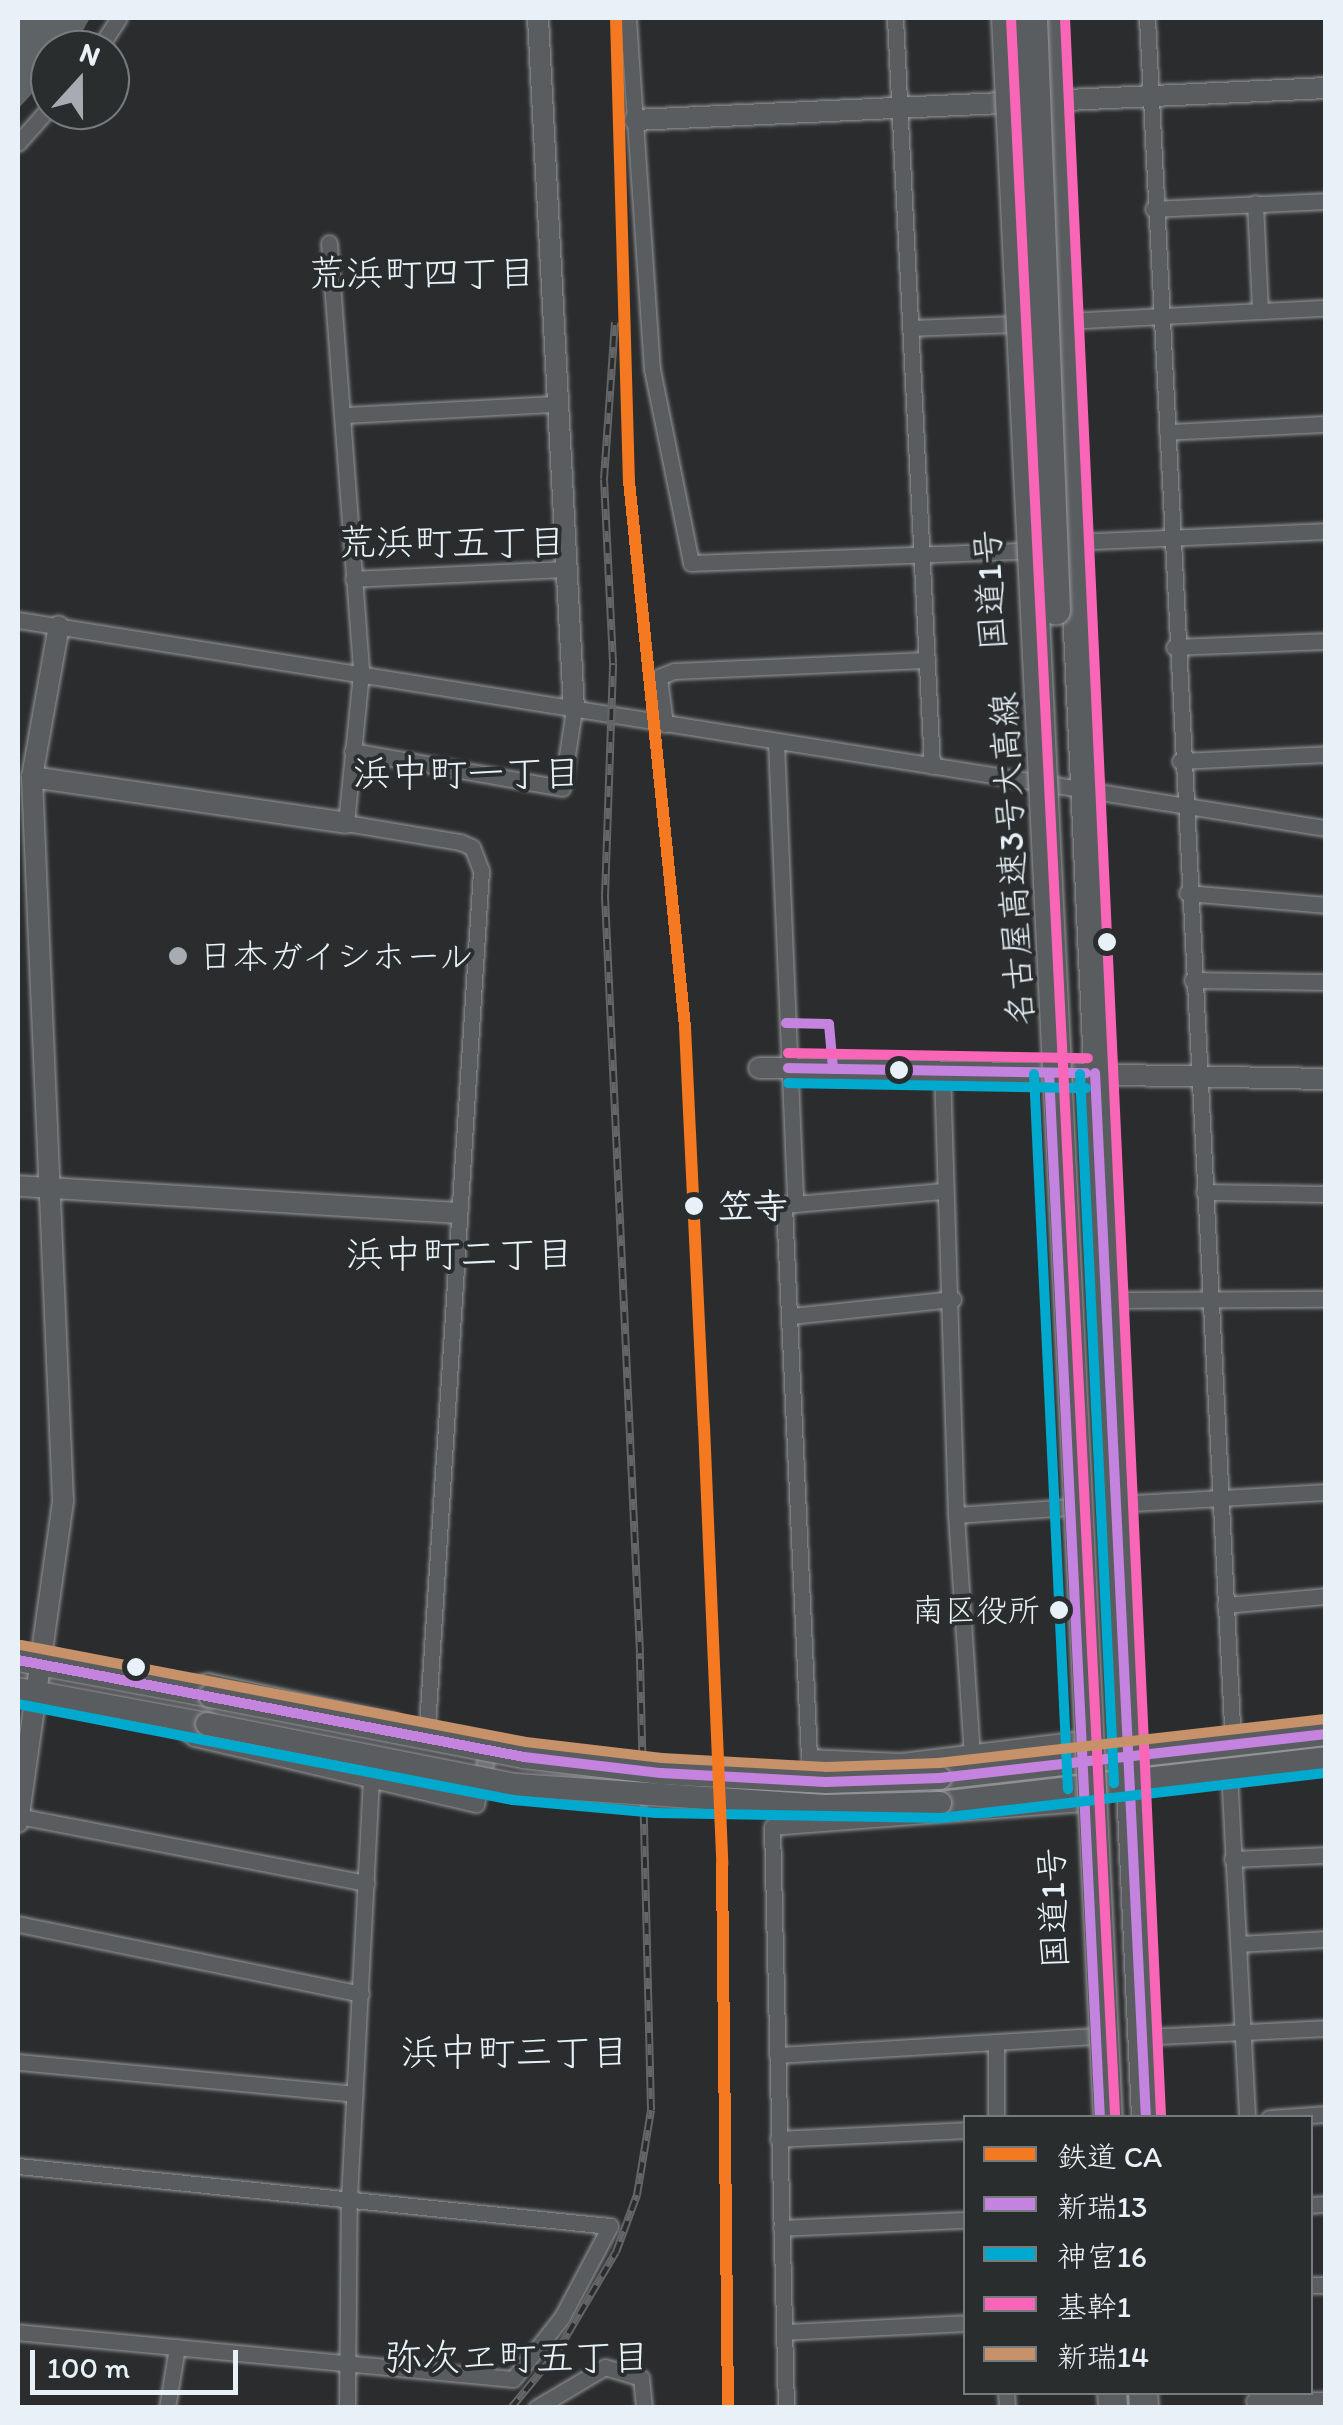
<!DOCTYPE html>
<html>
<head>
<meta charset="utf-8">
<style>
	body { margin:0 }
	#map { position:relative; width:1343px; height:2425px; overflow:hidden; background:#2b2c2d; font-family:Itim,"Klee One",sans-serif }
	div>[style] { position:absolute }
	.water>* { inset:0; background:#5e6365 }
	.roads { filter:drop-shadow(0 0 2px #96989a) drop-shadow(0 0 2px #96989a) }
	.street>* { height:15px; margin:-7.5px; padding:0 7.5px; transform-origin:7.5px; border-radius:7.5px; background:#5a5d60 }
	.secondary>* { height:20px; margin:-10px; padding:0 10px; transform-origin:10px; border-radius:10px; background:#5a5d60 }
	.primary>* { height:22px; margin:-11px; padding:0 11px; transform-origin:11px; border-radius:11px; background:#5a5d60 }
	.highway>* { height:28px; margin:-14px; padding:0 14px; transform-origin:14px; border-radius:14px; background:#5a5d60 }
	.rail>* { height:8px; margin-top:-4px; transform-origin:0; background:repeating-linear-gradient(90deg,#2a2d2e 0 11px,#636566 0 22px); box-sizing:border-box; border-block:2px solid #636566 }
	.bridges { filter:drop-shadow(0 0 2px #96989a) drop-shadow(0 0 2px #96989a) }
	.primary-bridge>* { height:22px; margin:-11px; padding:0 11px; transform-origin:11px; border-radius:11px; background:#5a5d60 }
	.highway-bridge>* { height:28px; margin:-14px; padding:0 14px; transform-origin:14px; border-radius:14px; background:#5a5d60 }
	.bus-1>* { height:10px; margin:-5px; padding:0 5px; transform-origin:5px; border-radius:5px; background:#c483df }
	.bus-2>* { height:10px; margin:-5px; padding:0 5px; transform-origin:5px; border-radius:5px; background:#00a9ce }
	.bus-3>* { height:10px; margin:-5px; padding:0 5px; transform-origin:5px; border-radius:5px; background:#fa66b7 }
	.bus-4>* { height:10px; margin:-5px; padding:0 5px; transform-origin:5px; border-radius:5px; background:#c7916a }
	.rail-1>* { height:12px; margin:-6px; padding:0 6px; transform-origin:6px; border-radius:6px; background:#f47921 }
	.dots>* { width:28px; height:28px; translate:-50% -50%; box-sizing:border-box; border:5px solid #2a2d2e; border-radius:50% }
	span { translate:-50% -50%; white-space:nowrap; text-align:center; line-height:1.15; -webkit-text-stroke:8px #2a2d2e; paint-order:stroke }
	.bus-label { font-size:32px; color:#e8f1f8 }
	.right { translate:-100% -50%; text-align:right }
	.street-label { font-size:35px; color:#e8f1f8 }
	.poi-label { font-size:35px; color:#e8f1f8 }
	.left { translate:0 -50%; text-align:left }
	.stop-label { font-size:35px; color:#e8f1f8; font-weight:700 }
	.neighbourhood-label { font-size:38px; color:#e8f1f8 }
	.frame { position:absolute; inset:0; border:20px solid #e8f1f8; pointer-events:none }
	.legend { position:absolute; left:963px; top:2115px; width:350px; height:280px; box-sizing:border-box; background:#2a2d2e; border:2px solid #767b7f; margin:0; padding:12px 18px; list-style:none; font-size:30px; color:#e8f1f8 }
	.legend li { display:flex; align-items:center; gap:20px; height:50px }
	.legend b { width:50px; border:2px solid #767b7f }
	.north { position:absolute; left:30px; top:30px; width:100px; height:100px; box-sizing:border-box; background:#2a2d2e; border:2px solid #767b7f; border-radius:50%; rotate:21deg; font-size:28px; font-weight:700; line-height:40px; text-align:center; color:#e8f1f8 }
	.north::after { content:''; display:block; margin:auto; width:35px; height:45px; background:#a6acb1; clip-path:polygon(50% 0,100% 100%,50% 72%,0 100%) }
	.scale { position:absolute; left:30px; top:2350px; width:208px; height:45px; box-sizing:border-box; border:5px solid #e8f1f8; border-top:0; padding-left:12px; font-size:30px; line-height:35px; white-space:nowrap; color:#e8f1f8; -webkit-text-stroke:8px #2a2d2e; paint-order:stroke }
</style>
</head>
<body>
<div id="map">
	<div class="water">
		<i style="clip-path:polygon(18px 18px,90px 18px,72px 50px,50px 50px,50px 74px,18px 109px)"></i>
	</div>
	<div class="roads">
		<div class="street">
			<i style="left:628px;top:18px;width:352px;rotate:86.1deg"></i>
			<i style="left:652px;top:369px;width:198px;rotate:78.6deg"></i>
			<i style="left:691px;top:563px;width:334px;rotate:-2.1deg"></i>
			<i style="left:895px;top:18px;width:749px;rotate:87.17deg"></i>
			<i style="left:1147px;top:18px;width:1730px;rotate:87.15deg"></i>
			<i style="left:98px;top:50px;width:38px;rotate:-57deg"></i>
			<i style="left:18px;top:143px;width:48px;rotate:-48.4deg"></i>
			<i style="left:1255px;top:203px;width:108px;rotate:87.3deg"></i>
			<i style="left:1153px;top:209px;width:173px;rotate:-2.6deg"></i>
			<i style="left:329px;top:243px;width:431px;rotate:85.7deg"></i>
			<i style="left:361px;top:673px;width:151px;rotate:95.7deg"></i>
			<i style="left:346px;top:823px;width:116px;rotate:9.5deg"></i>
			<i style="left:460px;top:842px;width:13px;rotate:23deg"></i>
			<i style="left:472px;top:847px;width:26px;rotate:69deg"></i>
			<i style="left:481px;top:871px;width:859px;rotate:93.61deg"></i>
			<i style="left:1065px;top:321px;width:261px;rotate:-2.9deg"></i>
			<i style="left:910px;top:328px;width:104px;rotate:-2.2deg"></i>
			<i style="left:344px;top:415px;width:211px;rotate:-3deg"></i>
			<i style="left:1167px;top:432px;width:159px;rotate:-2.9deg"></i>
			<i style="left:1073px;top:542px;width:253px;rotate:-2.5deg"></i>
			<i style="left:353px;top:579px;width:210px;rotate:-2.7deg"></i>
			<i style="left:18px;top:620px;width:1324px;rotate:9.04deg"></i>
			<i style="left:1174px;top:647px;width:152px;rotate:-2.3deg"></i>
			<i style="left:665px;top:724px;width:47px;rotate:-97.3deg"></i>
			<i style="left:659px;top:677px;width:16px;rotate:-22deg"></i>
			<i style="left:674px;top:671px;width:251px;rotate:-2.5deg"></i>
			<i style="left:776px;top:742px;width:462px;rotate:87.6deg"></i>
			<i style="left:795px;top:1204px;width:11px;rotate:175deg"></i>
			<i style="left:784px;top:1205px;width:553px;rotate:87.41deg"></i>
			<i style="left:809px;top:1757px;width:92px;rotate:2.5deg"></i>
			<i style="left:901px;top:1761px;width:179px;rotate:-7deg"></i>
			<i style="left:352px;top:751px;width:213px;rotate:10deg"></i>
			<i style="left:562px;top:788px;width:79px;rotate:-81.3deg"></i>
			<i style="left:1180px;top:761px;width:146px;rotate:-2.7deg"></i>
			<i style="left:1187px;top:893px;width:140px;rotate:4.9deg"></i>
			<i style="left:1192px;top:980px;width:134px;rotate:0.9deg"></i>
			<i style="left:942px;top:1071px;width:444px;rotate:88.2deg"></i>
			<i style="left:956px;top:1515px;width:239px;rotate:86.2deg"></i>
			<i style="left:1204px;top:1192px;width:122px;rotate:0.9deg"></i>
			<i style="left:795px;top:1204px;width:151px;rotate:-5deg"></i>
			<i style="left:1106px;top:1300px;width:220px;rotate:-0.3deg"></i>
			<i style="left:791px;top:1316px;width:163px;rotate:-6deg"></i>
			<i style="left:1116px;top:1504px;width:210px;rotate:-3.3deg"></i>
			<i style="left:956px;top:1515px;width:115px;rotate:-4deg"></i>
			<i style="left:1225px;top:1605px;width:101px;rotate:-5.1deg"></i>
			<i style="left:182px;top:1686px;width:26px;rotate:-11deg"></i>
			<i style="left:208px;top:1681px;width:190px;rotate:12.1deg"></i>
			<i style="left:169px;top:1719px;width:31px;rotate:37deg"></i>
			<i style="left:194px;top:1738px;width:290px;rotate:13.2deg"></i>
			<i style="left:476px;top:1804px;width:60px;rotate:-77.6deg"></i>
			<i style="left:1229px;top:1771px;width:347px;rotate:87deg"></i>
			<i style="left:18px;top:1816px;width:355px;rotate:10.9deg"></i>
			<i style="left:1232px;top:1859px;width:94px;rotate:-2.4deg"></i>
			<i style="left:18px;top:1924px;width:350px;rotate:11.5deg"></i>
			<i style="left:1239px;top:1944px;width:87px;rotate:-3.3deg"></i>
			<i style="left:1142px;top:2037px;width:184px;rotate:-2.8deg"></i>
			<i style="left:996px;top:2042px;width:76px;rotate:90deg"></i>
			<i style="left:777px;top:2055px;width:320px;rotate:-3.4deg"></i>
			<i style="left:18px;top:2062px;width:338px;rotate:5.4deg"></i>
			<i style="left:1269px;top:2118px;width:57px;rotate:-4deg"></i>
			<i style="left:778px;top:2139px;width:188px;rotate:-2.7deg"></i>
			<i style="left:18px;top:2166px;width:595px;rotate:5.79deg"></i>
			<i style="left:610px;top:2226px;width:103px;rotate:117.8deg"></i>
			<i style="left:562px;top:2317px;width:79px;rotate:128.3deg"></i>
			<i style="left:513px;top:2379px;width:497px;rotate:-174.6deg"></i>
			<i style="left:1310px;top:2205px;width:16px;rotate:-4deg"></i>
			<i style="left:781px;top:2228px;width:185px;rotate:-2.5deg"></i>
			<i style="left:1310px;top:2285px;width:16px"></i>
			<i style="left:784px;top:2332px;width:182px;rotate:-2.8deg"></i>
			<i style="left:1006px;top:2392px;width:16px;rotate:86deg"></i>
			<i style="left:1254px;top:2401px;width:72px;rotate:-0.8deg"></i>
			<i style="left:167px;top:2408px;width:62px;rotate:-80.7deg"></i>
			<i style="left:347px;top:2408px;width:210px;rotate:-89.5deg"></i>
			<i style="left:349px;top:2198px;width:420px;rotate:-87deg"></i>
			<i style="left:536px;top:2408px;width:80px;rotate:-30.7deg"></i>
			<i style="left:605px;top:2367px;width:38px;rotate:17deg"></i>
			<i style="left:641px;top:2378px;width:30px;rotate:84deg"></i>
			<i style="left:786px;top:2408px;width:581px;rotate:-91.38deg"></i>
			<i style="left:772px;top:1827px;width:315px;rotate:-4.4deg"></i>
		</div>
		<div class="secondary">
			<i style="left:538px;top:18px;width:693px;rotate:87.02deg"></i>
			<i style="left:635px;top:120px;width:692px;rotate:-2.65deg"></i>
			<i style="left:32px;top:777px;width:317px;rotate:8.3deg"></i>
			<i style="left:759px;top:1068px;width:567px;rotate:1.11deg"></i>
			<i style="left:18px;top:1186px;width:439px;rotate:3.5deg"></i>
			<i style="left:18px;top:1822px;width:325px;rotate:-82deg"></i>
			<i style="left:63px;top:1500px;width:724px;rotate:-92.46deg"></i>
			<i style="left:32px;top:777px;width:153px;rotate:-79.9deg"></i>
		</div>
		<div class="primary">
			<i style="left:18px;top:1660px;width:195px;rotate:10.6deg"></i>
			<i style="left:18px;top:1689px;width:192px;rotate:10.5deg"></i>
			<i style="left:940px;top:1778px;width:388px;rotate:-6.5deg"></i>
			<i style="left:940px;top:1803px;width:389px;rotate:-6.6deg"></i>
		</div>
		<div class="highway">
			<i style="left:1050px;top:18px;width:2102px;rotate:87.38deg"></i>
			<i style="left:1112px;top:2392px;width:16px;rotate:86deg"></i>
			<i style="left:1143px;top:2392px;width:16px;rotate:86deg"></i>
		</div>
	</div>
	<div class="rail">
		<i style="left:511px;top:2408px;width:72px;rotate:-50.6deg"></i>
		<i style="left:557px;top:2352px;width:116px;rotate:-59.5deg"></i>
		<i style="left:616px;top:2252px;width:61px;rotate:-69.8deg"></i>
		<i style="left:637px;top:2195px;width:86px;rotate:-80.6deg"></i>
		<i style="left:651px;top:2110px;width:457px;rotate:-91.4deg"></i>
		<i style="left:640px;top:1653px;width:758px;rotate:-92.65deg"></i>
		<i style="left:605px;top:896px;width:233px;rotate:-88deg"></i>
		<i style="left:613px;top:663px;width:184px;rotate:-92.8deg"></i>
		<i style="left:604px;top:479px;width:157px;rotate:-86deg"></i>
	</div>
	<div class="bridges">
		<div class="primary-bridge">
			<i style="left:210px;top:1696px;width:320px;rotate:11deg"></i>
			<i style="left:524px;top:1757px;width:138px;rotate:6.7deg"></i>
			<i style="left:661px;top:1773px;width:165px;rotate:3.1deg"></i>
			<i style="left:826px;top:1782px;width:114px;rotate:-2deg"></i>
			<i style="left:207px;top:1724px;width:315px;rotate:11.2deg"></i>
			<i style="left:516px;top:1785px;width:312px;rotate:3.9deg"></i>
			<i style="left:827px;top:1806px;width:113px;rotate:-1.5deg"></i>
		</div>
		<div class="highway-bridge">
			<i style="left:1006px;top:18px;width:2102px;rotate:87.22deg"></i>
			<i style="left:1033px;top:18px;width:593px;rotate:87.78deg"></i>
		</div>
	</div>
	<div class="bus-1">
		<i style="left:786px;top:1023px;width:43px;rotate:1.3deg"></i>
		<i style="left:829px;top:1024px;width:45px;rotate:84.9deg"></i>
		<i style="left:788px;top:1068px;width:298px;rotate:1deg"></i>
		<i style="left:1049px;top:1073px;width:1046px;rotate:87.21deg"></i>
		<i style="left:1095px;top:1073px;width:1046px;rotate:87.21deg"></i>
		<i style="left:18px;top:1660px;width:515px;rotate:10.85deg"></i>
		<i style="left:524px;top:1757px;width:138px;rotate:6.7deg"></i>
		<i style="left:661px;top:1773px;width:165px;rotate:3.1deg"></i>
		<i style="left:826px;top:1782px;width:114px;rotate:-2deg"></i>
		<i style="left:940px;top:1778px;width:388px;rotate:-6.5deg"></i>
	</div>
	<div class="bus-2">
		<i style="left:1034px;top:1074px;width:716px;rotate:87.28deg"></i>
		<i style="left:1080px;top:1074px;width:710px;rotate:87.25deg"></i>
		<i style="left:788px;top:1083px;width:298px;rotate:1deg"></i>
		<i style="left:18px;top:1704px;width:504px;rotate:10.98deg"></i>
		<i style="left:513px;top:1800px;width:144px;rotate:5.2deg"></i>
		<i style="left:656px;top:1813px;width:286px;rotate:1deg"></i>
		<i style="left:942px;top:1818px;width:387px;rotate:-6.7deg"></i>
	</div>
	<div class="bus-3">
		<i style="left:1011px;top:18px;width:2102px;rotate:87.16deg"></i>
		<i style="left:1065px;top:18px;width:2101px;rotate:87.38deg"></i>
		<i style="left:788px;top:1053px;width:300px;rotate:1deg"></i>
	</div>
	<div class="bus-4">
		<i style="left:21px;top:1645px;width:514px;rotate:10.87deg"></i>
		<i style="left:526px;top:1742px;width:137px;rotate:6.7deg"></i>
		<i style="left:662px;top:1758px;width:164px;rotate:3.1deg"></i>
		<i style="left:826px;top:1767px;width:113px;rotate:-2deg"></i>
		<i style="left:939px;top:1763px;width:388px;rotate:-6.5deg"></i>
	</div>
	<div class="rail-1">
		<i style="left:616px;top:18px;width:463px;rotate:88.4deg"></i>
		<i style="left:629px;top:481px;width:549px;rotate:84.14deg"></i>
		<i style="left:685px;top:1027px;width:399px;rotate:87.3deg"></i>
		<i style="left:704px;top:1426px;width:438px;rotate:87.6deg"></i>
		<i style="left:722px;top:1864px;width:544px;rotate:89.37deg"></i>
	</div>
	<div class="dots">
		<i style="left:1107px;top:942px;background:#e8f1f8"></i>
		<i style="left:178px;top:956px;background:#a6acb1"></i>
		<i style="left:899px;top:1070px;background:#e8f1f8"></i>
		<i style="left:694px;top:1206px;background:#e8f1f8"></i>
		<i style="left:1059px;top:1610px;background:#e8f1f8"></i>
		<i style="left:136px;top:1667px;background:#e8f1f8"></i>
	</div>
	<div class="bus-label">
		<span class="right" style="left:1040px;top:1610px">南区役所</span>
	</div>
	<div class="street-label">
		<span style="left:990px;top:590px;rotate:-93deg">国道1号</span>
		<span style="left:1012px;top:859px;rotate:-93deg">名古屋高速3号大高線</span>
		<span style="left:1053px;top:1908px;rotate:-92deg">国道1号</span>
	</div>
	<div class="poi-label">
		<span class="left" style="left:198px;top:956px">日本ガイシホール</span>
	</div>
	<div class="stop-label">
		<span class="left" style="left:718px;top:1206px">笠寺</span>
	</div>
	<div class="neighbourhood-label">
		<span style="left:422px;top:274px">荒浜町四丁目</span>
		<span style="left:452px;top:543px">荒浜町五丁目</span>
		<span style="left:467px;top:774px">浜中町一丁目</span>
		<span style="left:460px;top:1255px">浜中町二丁目</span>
		<span style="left:515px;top:2053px">浜中町三丁目</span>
		<span style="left:517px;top:2358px">弥次ヱ町五丁目</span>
	</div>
	<div class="frame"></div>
	<ul class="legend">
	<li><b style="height:12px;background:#f47921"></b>鉄道 CA</li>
	<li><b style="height:12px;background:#c483df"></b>新瑞13</li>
	<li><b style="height:12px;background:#00a9ce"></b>神宮16</li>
	<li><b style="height:12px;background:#fa66b7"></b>基幹1</li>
	<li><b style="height:12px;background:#c7916a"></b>新瑞14</li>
	</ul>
	<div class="north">N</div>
	<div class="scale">100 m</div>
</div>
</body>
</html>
